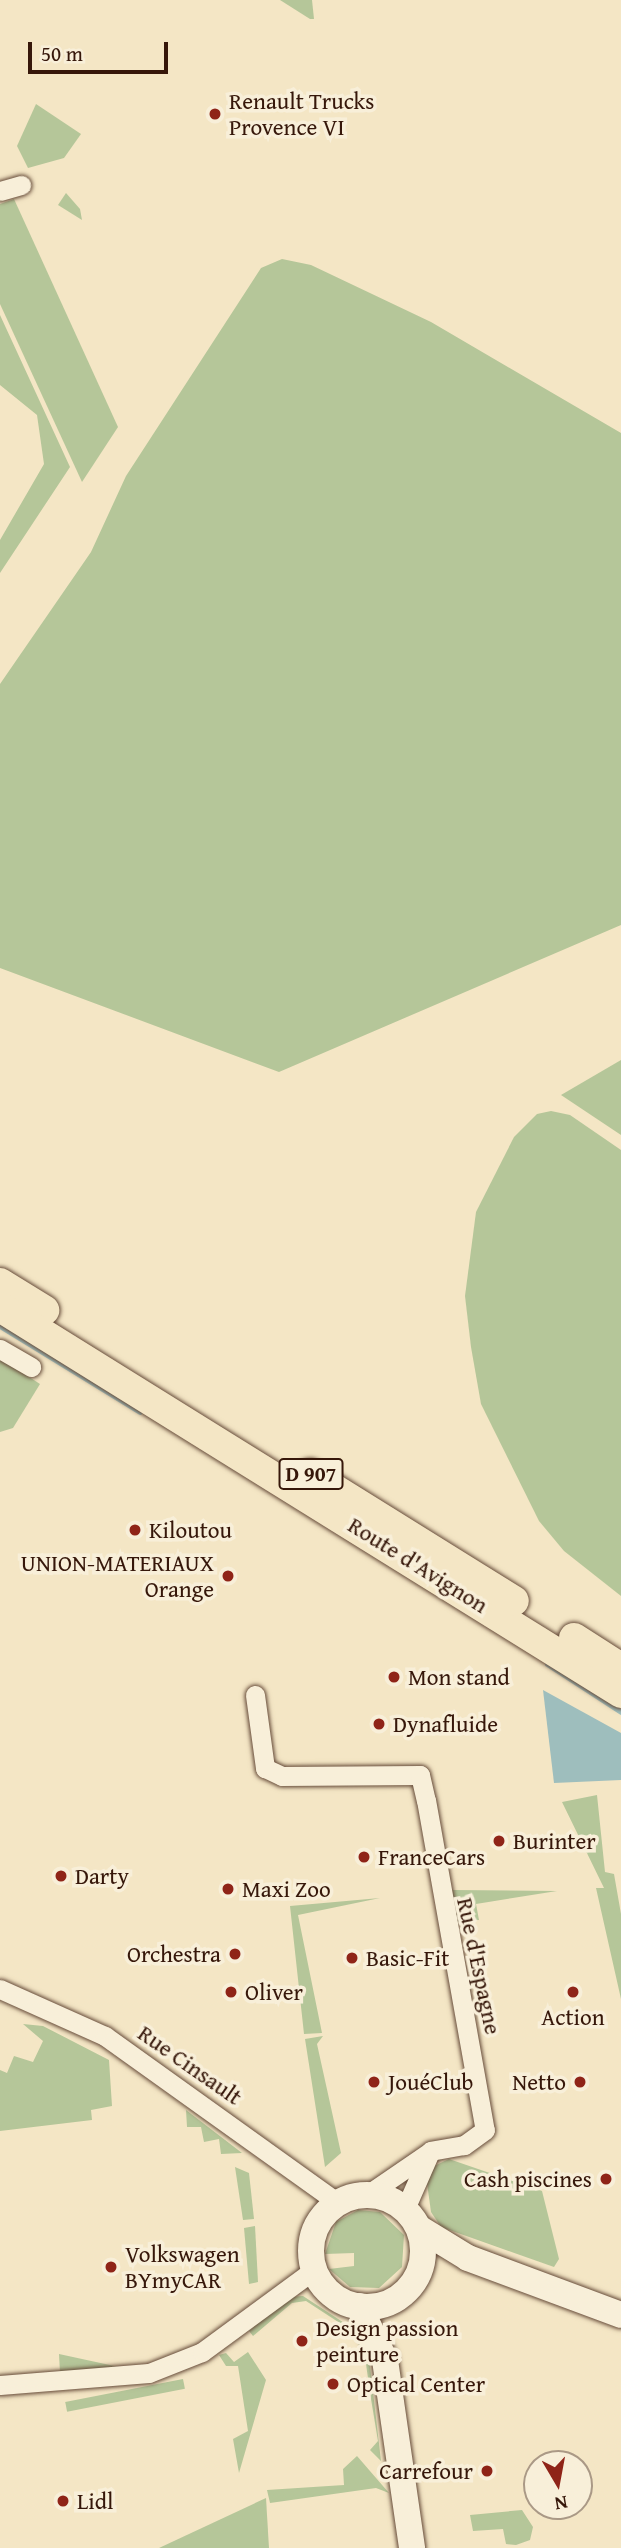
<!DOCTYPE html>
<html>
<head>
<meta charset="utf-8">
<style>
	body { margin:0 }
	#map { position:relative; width:621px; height:2548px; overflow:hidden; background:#f4e6c5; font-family:"Gentium Book Plus",serif }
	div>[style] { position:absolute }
	.green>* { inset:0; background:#b5c699; transform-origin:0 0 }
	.water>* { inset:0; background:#9ebebd }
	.stream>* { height:5px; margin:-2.5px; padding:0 2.5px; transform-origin:2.5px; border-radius:2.5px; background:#9ebebd }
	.roads { filter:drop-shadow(0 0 2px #664b39) drop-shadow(0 0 2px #664b39) }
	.street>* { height:19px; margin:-9.5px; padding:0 9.5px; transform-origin:9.5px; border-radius:9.5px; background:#f8efd9 }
	.secondary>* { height:26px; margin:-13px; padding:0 13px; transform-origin:13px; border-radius:13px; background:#f8efd9 }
	.secondary>.ring { margin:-13px; padding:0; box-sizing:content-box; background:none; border:26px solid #f8efd9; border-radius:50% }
	.primary>* { height:30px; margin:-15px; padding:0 15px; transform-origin:15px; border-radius:15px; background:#f4e6c5 }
	.dots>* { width:19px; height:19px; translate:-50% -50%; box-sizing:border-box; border:4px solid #f8efd9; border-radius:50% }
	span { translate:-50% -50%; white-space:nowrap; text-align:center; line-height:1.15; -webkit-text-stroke:7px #f8efd9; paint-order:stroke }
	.shield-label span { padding:2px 5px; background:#f8efd9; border:2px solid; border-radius:5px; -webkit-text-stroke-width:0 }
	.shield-label { font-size:21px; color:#36170a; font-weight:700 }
	.poi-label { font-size:23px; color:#36170a }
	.left { translate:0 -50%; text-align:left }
	.right { translate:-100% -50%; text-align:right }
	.street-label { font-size:23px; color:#36170a }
	.north { position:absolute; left:523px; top:2450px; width:70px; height:70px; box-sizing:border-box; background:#f8efd9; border:2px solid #aa9986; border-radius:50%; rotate:170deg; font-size:19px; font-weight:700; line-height:28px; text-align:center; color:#36170a }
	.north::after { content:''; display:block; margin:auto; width:24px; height:32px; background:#8f2418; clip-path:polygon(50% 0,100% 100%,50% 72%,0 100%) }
	.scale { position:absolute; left:28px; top:42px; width:140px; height:32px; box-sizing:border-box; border:4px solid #36170a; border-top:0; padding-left:9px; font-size:21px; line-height:24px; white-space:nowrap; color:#36170a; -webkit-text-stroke:5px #f8efd9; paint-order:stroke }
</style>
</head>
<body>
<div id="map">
	<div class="green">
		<i style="clip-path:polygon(280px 0,312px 0,314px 19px,310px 19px)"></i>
		<i style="clip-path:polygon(36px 104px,81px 134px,64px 158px,28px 168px,17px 146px)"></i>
		<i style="clip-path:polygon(66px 193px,80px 209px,82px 220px,58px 205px)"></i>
		<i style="clip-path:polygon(14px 199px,118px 427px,82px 482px,0 304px,0 204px)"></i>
		<i style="clip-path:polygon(282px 259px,311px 265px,431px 322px,621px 433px,621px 925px,279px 1072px,0 968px,0 684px,91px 552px,126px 476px,261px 268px)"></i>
		<i style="clip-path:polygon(0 315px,70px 467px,0 573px,0 540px,44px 464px,37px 415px,0 385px)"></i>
		<i style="clip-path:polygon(621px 1060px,621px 1135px,561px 1095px)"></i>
		<i style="clip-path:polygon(551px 1111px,570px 1115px,621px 1150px,621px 1596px,564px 1551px,539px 1521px,481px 1404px,471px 1347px,465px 1296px,476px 1212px,514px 1137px,537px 1114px)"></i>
		<i style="clip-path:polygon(0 1358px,40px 1384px,13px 1428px,0 1432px)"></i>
		<i style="clip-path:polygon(597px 1795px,605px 1872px,614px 1874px,621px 1914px,621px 1999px,596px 1888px,604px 1888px,562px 1802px)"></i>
		<i style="clip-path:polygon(452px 1890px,557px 1891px,476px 1904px,479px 1920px,457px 1922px)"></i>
		<i style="clip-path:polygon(380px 1898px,298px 1915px,322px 2033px,304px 2034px,290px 1906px)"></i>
		<i style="clip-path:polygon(23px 2024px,43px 2026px,109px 2060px,112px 2106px,91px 2110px,92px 2120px,0 2131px,0 2070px,7px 2073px,14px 2056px,33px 2062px,43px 2041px)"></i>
		<i style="clip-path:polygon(323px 2036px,317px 2044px,341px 2153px,325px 2167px,305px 2039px)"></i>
		<i style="clip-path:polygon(186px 2110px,242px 2153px,221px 2154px,219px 2139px,204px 2142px,201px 2127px,187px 2127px)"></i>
		<i style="clip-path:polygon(449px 2159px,542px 2191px,559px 2259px,554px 2267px,441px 2227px,431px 2212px,427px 2183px,434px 2166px)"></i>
		<i style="clip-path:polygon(235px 2167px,249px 2173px,254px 2219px,243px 2220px)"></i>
		<i style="clip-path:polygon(358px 2210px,380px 2212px,404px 2235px,402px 2267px,379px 2288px,350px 2287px,329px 2269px,354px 2266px,354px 2253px,325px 2254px,336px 2222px)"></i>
		<i style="clip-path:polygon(255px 2226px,258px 2282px,249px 2284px,244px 2228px)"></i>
		<i style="clip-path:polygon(303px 2296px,361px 2334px,368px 2349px,381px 2461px,370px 2450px,378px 2441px,371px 2399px,365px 2357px,352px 2331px,306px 2301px,292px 2303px,253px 2336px,249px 2331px,289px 2297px)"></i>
		<i style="clip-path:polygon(248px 2352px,266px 2380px,239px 2473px,233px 2439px,248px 2431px,238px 2366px,226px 2366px,219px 2355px,226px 2353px,234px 2362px)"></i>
		<i style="clip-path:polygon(59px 2354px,119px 2367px,60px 2373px)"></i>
		<i style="left:183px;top:2379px;width:10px;height:120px;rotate:79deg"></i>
		<i style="clip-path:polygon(357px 2456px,389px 2493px,376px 2488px,270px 2503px,267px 2490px,344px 2485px,343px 2469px)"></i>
		<i style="clip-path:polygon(266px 2498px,269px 2548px,159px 2548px)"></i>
		<i style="clip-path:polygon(522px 2510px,533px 2527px,530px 2540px,516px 2545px,506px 2544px,503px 2529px,473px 2531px,470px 2515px)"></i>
	</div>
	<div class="water">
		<i style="clip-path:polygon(543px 1690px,621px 1733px,621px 1780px,554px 1783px)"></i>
	</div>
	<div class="stream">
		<i style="left:0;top:1326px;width:164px;rotate:31.6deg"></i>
		<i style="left:547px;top:1664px;width:88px;rotate:33deg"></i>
	</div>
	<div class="roads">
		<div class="street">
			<i style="left:0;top:191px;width:22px;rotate:-16deg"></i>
			<i style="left:0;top:1349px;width:36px;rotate:30deg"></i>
			<i style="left:255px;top:1695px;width:74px;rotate:82.2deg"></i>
			<i style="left:265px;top:1768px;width:19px;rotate:25deg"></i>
			<i style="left:282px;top:1776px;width:138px;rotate:-0.4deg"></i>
			<i style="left:420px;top:1775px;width:26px;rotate:77deg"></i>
			<i style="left:426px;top:1800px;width:335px;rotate:79.9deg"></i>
			<i style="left:485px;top:2130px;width:26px;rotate:144deg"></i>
			<i style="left:464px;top:2145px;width:34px;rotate:170deg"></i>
			<i style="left:431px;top:2151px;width:78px;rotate:145.5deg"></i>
			<i style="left:0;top:1989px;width:115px;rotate:24.1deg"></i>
			<i style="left:105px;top:2036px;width:287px;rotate:35.6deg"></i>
			<i style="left:405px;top:2209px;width:62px;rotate:-66.3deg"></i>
			<i style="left:0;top:2385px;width:149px;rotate:-4.6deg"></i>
			<i style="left:149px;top:2373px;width:57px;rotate:-21.6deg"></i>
			<i style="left:202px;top:2352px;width:140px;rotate:-36.3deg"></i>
		</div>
		<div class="secondary">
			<i class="ring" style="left:311px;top:2195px;width:86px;height:86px"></i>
			<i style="left:419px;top:2228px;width:57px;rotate:31.5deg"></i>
			<i style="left:468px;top:2258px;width:163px;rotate:20.4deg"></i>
			<i style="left:359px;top:2306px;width:60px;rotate:64.3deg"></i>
			<i style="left:385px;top:2360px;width:190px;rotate:81.8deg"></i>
		</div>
		<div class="primary">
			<i style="left:0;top:1283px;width:52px;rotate:31.5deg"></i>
			<i style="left:0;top:1307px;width:731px;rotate:31.86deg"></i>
			<i style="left:310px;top:1474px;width:240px;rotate:31.9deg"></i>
			<i style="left:574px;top:1638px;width:56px;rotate:32.6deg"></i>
		</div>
	</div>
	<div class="dots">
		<i style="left:215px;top:114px;background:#8f2418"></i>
		<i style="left:135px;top:1530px;background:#8f2418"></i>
		<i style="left:228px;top:1576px;background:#8f2418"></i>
		<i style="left:394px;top:1677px;background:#8f2418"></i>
		<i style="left:379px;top:1724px;background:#8f2418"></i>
		<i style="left:499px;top:1841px;background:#8f2418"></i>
		<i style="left:364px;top:1857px;background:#8f2418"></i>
		<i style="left:61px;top:1876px;background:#8f2418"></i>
		<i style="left:228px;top:1889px;background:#8f2418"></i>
		<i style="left:235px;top:1954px;background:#8f2418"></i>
		<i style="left:352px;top:1958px;background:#8f2418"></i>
		<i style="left:231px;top:1992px;background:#8f2418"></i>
		<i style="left:573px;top:1992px;background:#8f2418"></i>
		<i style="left:374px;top:2082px;background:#8f2418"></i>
		<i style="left:580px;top:2082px;background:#8f2418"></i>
		<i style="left:606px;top:2179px;background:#8f2418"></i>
		<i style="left:111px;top:2267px;background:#8f2418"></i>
		<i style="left:302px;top:2341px;background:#8f2418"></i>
		<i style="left:333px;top:2384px;background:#8f2418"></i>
		<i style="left:487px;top:2471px;background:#8f2418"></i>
		<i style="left:63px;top:2501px;background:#8f2418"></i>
	</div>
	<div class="shield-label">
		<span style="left:311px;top:1474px">D 907</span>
	</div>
	<div class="poi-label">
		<span class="left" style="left:229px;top:114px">Renault Trucks<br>Provence VI</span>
		<span class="left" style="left:149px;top:1530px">Kiloutou</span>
		<span class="right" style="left:214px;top:1576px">UNION-MATERIAUX<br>Orange</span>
		<span class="left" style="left:408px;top:1677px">Mon stand</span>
		<span class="left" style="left:393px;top:1724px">Dynafluide</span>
		<span class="left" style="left:513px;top:1841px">Burinter</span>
		<span class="left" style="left:378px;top:1857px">FranceCars</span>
		<span class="left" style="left:75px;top:1876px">Darty</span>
		<span class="left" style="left:242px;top:1889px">Maxi Zoo</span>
		<span class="right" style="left:221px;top:1954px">Orchestra</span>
		<span class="left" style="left:366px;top:1958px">Basic-Fit</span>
		<span class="left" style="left:245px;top:1992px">Oliver</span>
		<span style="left:573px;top:2017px">Action</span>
		<span class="left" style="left:388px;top:2082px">JouéClub</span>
		<span class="right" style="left:566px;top:2082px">Netto</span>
		<span class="right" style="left:592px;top:2179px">Cash piscines</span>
		<span class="left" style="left:125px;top:2267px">Volkswagen<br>BYmyCAR</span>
		<span class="left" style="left:316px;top:2341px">Design passion<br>peinture</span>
		<span class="left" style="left:347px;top:2384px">Optical Center</span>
		<span class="right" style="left:473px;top:2471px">Carrefour</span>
		<span class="left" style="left:77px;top:2501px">Lidl</span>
	</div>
	<div class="street-label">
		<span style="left:418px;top:1565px;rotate:32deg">Route d'Avignon</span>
		<span style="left:479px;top:1966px;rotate:78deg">Rue d'Espagne</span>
		<span style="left:190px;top:2065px;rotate:35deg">Rue Cinsault</span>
	</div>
	<div class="north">N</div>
	<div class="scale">50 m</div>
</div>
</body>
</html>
